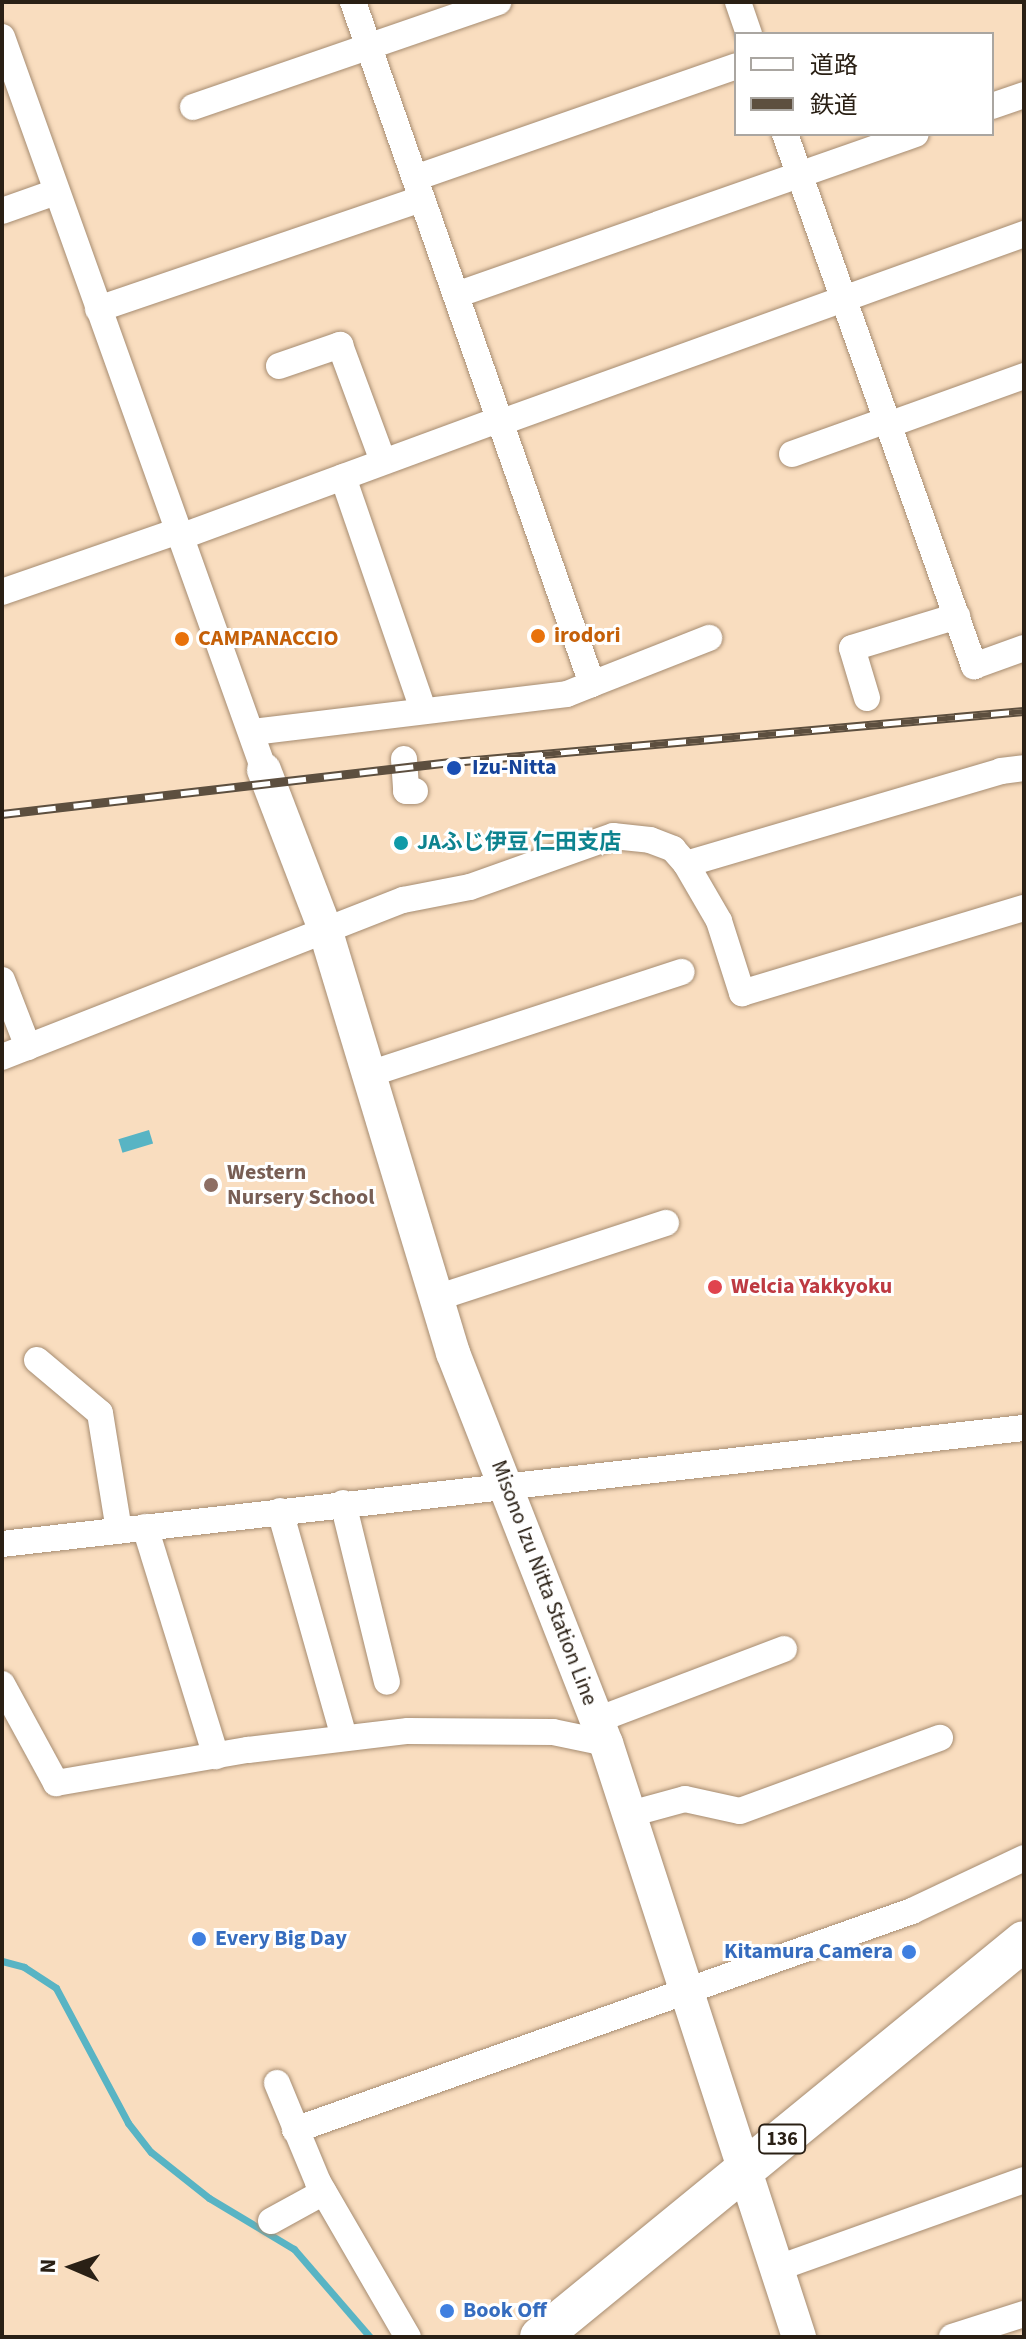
<!DOCTYPE html>
<html>
<head>
<meta charset="utf-8">
<style>
	body { margin:0 }
	#map { position:relative; width:1026px; height:2339px; overflow:hidden; background:#f9ddbf; font-family:"Source Sans 3","Noto Sans JP",sans-serif }
	div>[style] { position:absolute }
	.water>* { inset:0; background:#58b4c4; transform-origin:0 0 }
	.stream>* { height:7px; margin:-3.5px; padding:0 3.5px; transform-origin:3.5px; border-radius:3.5px; background:#58b4c4 }
	.roads { filter:drop-shadow(0 0 2px #a68c71) drop-shadow(0 0 2px #a68c71) }
	.minor>* { height:26px; margin:-13px; padding:0 13px; transform-origin:13px; border-radius:13px; background:#fff }
	.major>* { height:34px; margin:-17px; padding:0 17px; transform-origin:17px; border-radius:17px; background:#fff }
	.highway>* { height:40px; margin:-20px; padding:0 20px; transform-origin:20px; border-radius:20px; background:#fff }
	.rail>* { height:9px; margin-top:-4.5px; transform-origin:0; background:repeating-linear-gradient(90deg,#fff 0 18px,#5d4f3f 0 36px); box-sizing:border-box; border-block:2px solid #5d4f3f }
	.dots>* { width:22px; height:22px; translate:-50% -50%; box-sizing:border-box; border:4px solid #fff; border-radius:50% }
	span { translate:-50% -50%; white-space:nowrap; text-align:center; line-height:1.15; -webkit-text-stroke:6px #fff; paint-order:stroke }
	.shield-label span { padding:2px 6px; background:#fff; border:2px solid; border-radius:6px; -webkit-text-stroke-width:0 }
	.shield-label { font-size:20px; color:#2a2015; font-weight:700 }
	.food-label { font-size:22px; color:#c56008; font-weight:700 }
	.left { translate:0 -50%; text-align:left }
	.transit-label { font-size:22px; color:#164399; font-weight:700 }
	.culture-label { font-size:22px; color:#0d838f; font-weight:700 }
	.education-label { font-size:22px; color:#785e54; font-weight:700 }
	.health-label { font-size:22px; color:#be3a42; font-weight:700 }
	.street-label { font-size:22px; color:#2a2015 }
	.shop-label { font-size:22px; color:#366cbe; font-weight:700 }
	.right { translate:-100% -50%; text-align:right }
	.frame { position:absolute; inset:0; border:4px solid #2a2015; pointer-events:none }
	.legend { position:absolute; left:734px; top:32px; width:260px; height:104px; box-sizing:border-box; background:#fff; border:2px solid #aaa6a1; margin:0; padding:10px 14px; list-style:none; font-size:24px; color:#2a2015 }
	.legend li { display:flex; align-items:center; gap:16px; height:40px }
	.legend b { width:40px; border:2px solid #aaa6a1 }
	.north { position:absolute; left:32px; top:2227px; width:80px; height:80px; -webkit-text-stroke:6px #fff; paint-order:stroke; rotate:272deg; font-size:22px; font-weight:700; line-height:32px; text-align:center; color:#2a2015 }
	.north::after { content:''; display:block; margin:auto; width:28px; height:36px; background:#2a2015; clip-path:polygon(50% 0,100% 100%,50% 72%,0 100%) }
</style>
</head>
<body>
<div id="map">
	<div class="water">
		<i style="left:149px;top:1130px;width:14px;height:32px;rotate:73deg"></i>
	</div>
	<div class="stream">
		<i style="left:2px;top:1961px;width:23px;rotate:15deg"></i>
		<i style="left:24px;top:1967px;width:38px;rotate:33deg"></i>
		<i style="left:56px;top:1988px;width:153px;rotate:61.9deg"></i>
		<i style="left:128px;top:2123px;width:37px;rotate:52deg"></i>
		<i style="left:151px;top:2152px;width:74px;rotate:38.4deg"></i>
		<i style="left:209px;top:2198px;width:99px;rotate:31deg"></i>
		<i style="left:294px;top:2249px;width:116px;rotate:49.2deg"></i>
	</div>
	<div class="roads">
		<div class="minor">
			<i style="left:738px;top:2px;width:34px;rotate:71deg"></i>
			<i style="left:2px;top:37px;width:778px;rotate:70.33deg"></i>
			<i style="left:992px;top:106px;width:34px;rotate:-19deg"></i>
			<i style="left:193px;top:107px;width:323px;rotate:-19deg"></i>
			<i style="left:785px;top:134px;width:565px;rotate:70.44deg"></i>
			<i style="left:974px;top:666px;width:53px;rotate:-19.8deg"></i>
			<i style="left:415px;top:178px;width:340px;rotate:-19.2deg"></i>
			<i style="left:2px;top:211px;width:57px;rotate:-19.4deg"></i>
			<i style="left:456px;top:295px;width:487px;rotate:-19.3deg"></i>
			<i style="left:98px;top:309px;width:341px;rotate:-18.8deg"></i>
			<i style="left:279px;top:366px;width:65px;rotate:-19deg"></i>
			<i style="left:340px;top:345px;width:124px;rotate:69.7deg"></i>
			<i style="left:502px;top:422px;width:555px;rotate:-19.81deg"></i>
			<i style="left:888px;top:425px;width:145px;rotate:-19.8deg"></i>
			<i style="left:792px;top:454px;width:101px;rotate:-19.7deg"></i>
			<i style="left:343px;top:477px;width:245px;rotate:71deg"></i>
			<i style="left:180px;top:537px;width:342px;rotate:-20.2deg"></i>
			<i style="left:2px;top:592px;width:186px;rotate:-19.1deg"></i>
			<i style="left:592px;top:684px;width:126px;rotate:-21.5deg"></i>
			<i style="left:867px;top:698px;width:52px;rotate:-106.7deg"></i>
			<i style="left:852px;top:648px;width:110px;rotate:-16.9deg"></i>
			<i style="left:253px;top:732px;width:316px;rotate:-6.9deg"></i>
			<i style="left:567px;top:694px;width:27px;rotate:-22deg"></i>
			<i style="left:592px;top:684px;width:723px;rotate:-109.31deg"></i>
			<i style="left:404px;top:759px;width:32px;rotate:86deg"></i>
			<i style="left:406px;top:791px;width:9px"></i>
			<i style="left:686px;top:864px;width:328px;rotate:-16.4deg"></i>
			<i style="left:1001px;top:771px;width:23px;rotate:-7deg"></i>
			<i style="left:2px;top:980px;width:72px;rotate:68.8deg"></i>
			<i style="left:2px;top:1057px;width:431px;rotate:-21.4deg"></i>
			<i style="left:403px;top:900px;width:68px;rotate:-11deg"></i>
			<i style="left:470px;top:887px;width:152px;rotate:-19.6deg"></i>
			<i style="left:613px;top:836px;width:37px;rotate:6deg"></i>
			<i style="left:650px;top:840px;width:25px;rotate:21deg"></i>
			<i style="left:673px;top:849px;width:20px;rotate:49deg"></i>
			<i style="left:686px;top:864px;width:66px;rotate:59.9deg"></i>
			<i style="left:719px;top:921px;width:76px;rotate:72.3deg"></i>
			<i style="left:742px;top:993px;width:295px;rotate:-16.8deg"></i>
			<i style="left:366px;top:1075px;width:332px;rotate:-18.1deg"></i>
			<i style="left:436px;top:1298px;width:242px;rotate:-18.1deg"></i>
			<i style="left:37px;top:1360px;width:82px;rotate:40.1deg"></i>
			<i style="left:100px;top:1413px;width:119px;rotate:80.8deg"></i>
			<i style="left:343px;top:1503px;width:184px;rotate:76.2deg"></i>
			<i style="left:280px;top:1511px;width:235px;rotate:74.2deg"></i>
			<i style="left:145px;top:1527px;width:240px;rotate:72.8deg"></i>
			<i style="left:2px;top:1544px;width:1029px;rotate:-6.48deg"></i>
			<i style="left:2px;top:1684px;width:113px;rotate:61.4deg"></i>
			<i style="left:56px;top:1783px;width:195px;rotate:-9.8deg"></i>
			<i style="left:248px;top:1750px;width:161px;rotate:-6.8deg"></i>
			<i style="left:408px;top:1731px;width:145px;rotate:0.4deg"></i>
			<i style="left:553px;top:1732px;width:54px;rotate:11.7deg"></i>
			<i style="left:597px;top:1720px;width:200px;rotate:-20.8deg"></i>
			<i style="left:630px;top:1814px;width:57px;rotate:-15.3deg"></i>
			<i style="left:685px;top:1799px;width:56px;rotate:12.3deg"></i>
			<i style="left:740px;top:1811px;width:213px;rotate:-20.1deg"></i>
			<i style="left:277px;top:2083px;width:107px;rotate:67.5deg"></i>
			<i style="left:318px;top:2182px;width:179px;rotate:59.9deg"></i>
			<i style="left:295px;top:2130px;width:655px;rotate:-19.54deg"></i>
			<i style="left:912px;top:1911px;width:124px;rotate:-25.3deg"></i>
			<i style="left:271px;top:2221px;width:60px;rotate:-28.7deg"></i>
			<i style="left:778px;top:2268px;width:261px;rotate:-19.7deg"></i>
			<i style="left:952px;top:2337px;width:76px;rotate:-17.7deg"></i>
		</div>
		<div class="major">
			<i style="left:264px;top:770px;width:170px;rotate:69deg"></i>
			<i style="left:325px;top:929px;width:443px;rotate:73.2deg"></i>
			<i style="left:453px;top:1353px;width:419px;rotate:68.6deg"></i>
			<i style="left:606px;top:1743px;width:625px;rotate:72deg"></i>
		</div>
		<div class="highway">
			<i style="left:540px;top:2337px;width:625px;rotate:-39.29deg"></i>
		</div>
	</div>
	<div class="rail">
		<i style="left:2px;top:814px;width:454px;rotate:-6.6deg"></i>
		<i style="left:453px;top:762px;width:573px;rotate:-5.1deg"></i>
	</div>
	<div class="dots">
		<i style="left:538px;top:636px;background:#e8710a"></i>
		<i style="left:182px;top:639px;background:#e8710a"></i>
		<i style="left:454px;top:768px;background:#1a4fb4"></i>
		<i style="left:401px;top:843px;background:#0f9aa8"></i>
		<i style="left:211px;top:1185px;background:#8d6e63"></i>
		<i style="left:715px;top:1287px;background:#e0444e"></i>
		<i style="left:199px;top:1939px;background:#3f7fe0"></i>
		<i style="left:909px;top:1952px;background:#3f7fe0"></i>
		<i style="left:447px;top:2311px;background:#3f7fe0"></i>
	</div>
	<div class="shield-label">
		<span style="left:782px;top:2139px">136</span>
	</div>
	<div class="food-label">
		<span class="left" style="left:554px;top:636px">irodori</span>
		<span class="left" style="left:198px;top:639px">CAMPANACCIO</span>
	</div>
	<div class="transit-label">
		<span class="left" style="left:472px;top:768px">Izu-Nitta</span>
	</div>
	<div class="culture-label">
		<span class="left" style="left:417px;top:843px">JAふじ伊豆 仁田支店</span>
	</div>
	<div class="education-label">
		<span class="left" style="left:227px;top:1185px">Western<br>Nursery School</span>
	</div>
	<div class="health-label">
		<span class="left" style="left:731px;top:1287px">Welcia Yakkyoku</span>
	</div>
	<div class="street-label">
		<span style="left:544px;top:1583px;rotate:69deg">Misono Izu Nitta Station Line</span>
	</div>
	<div class="shop-label">
		<span class="left" style="left:215px;top:1939px">Every Big Day</span>
		<span class="right" style="left:893px;top:1952px">Kitamura Camera</span>
		<span class="left" style="left:463px;top:2311px">Book Off</span>
	</div>
	<div class="frame"></div>
	<ul class="legend">
	<li><b style="height:10px;background:#fff"></b>道路</li>
	<li><b style="height:10px;background:#5d4f3f"></b>鉄道</li>
	</ul>
	<div class="north">N</div>
</div>
</body>
</html>
